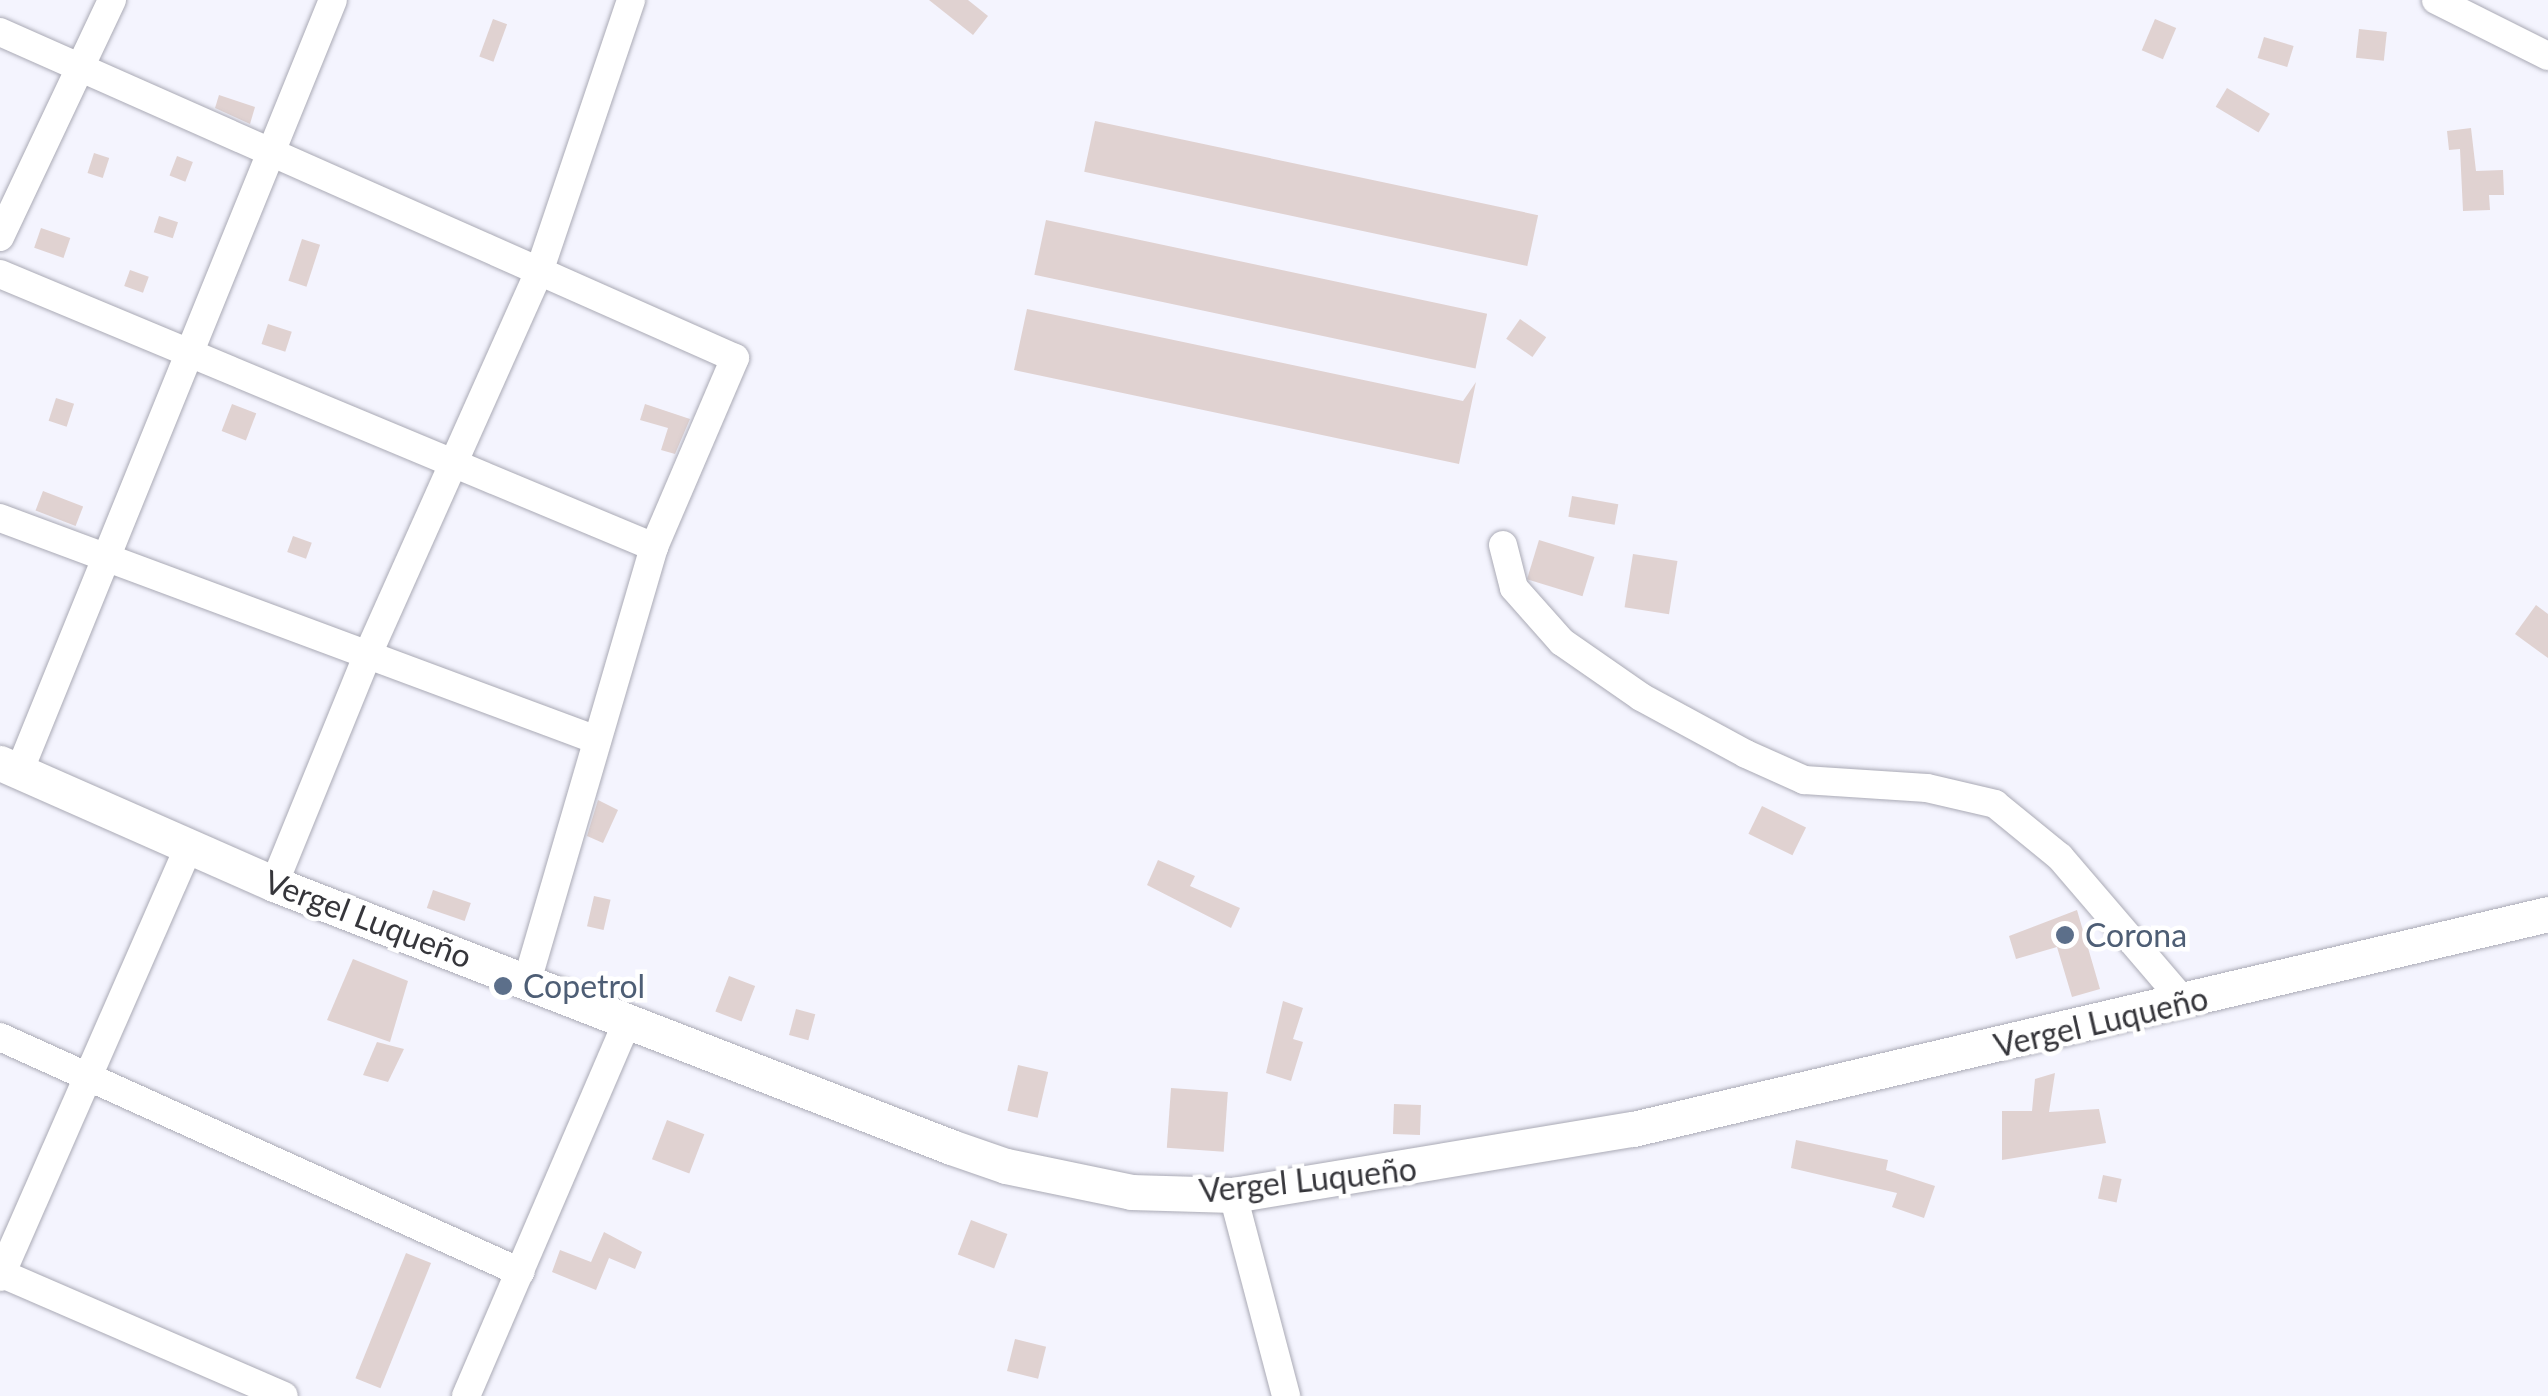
<!DOCTYPE html>
<html>
<head>
<meta charset="utf-8">
<style>
	body { margin:0 }
	#map { position:relative; width:2548px; height:1396px; overflow:hidden; background:#f4f4fe; font-family:Lato,sans-serif }
	div>[style] { position:absolute }
	.building>* { inset:0; background:#e0d2d1; transform-origin:0 0 }
	.roads { filter:drop-shadow(0 0 2px #aaaab5) drop-shadow(0 0 2px #aaaab5) }
	.minor>* { height:28px; margin:-14px; padding:0 14px; transform-origin:14px; border-radius:14px; background:#fff }
	.major>* { height:35px; margin:-17.5px; padding:0 17.5px; transform-origin:17.5px; border-radius:17.5px; background:#fff }
	.dots>* { width:28px; height:28px; translate:-50% -50%; box-sizing:border-box; border:5px solid #fff; border-radius:50% }
	span { translate:-50% -50%; white-space:nowrap; text-align:center; line-height:1.15; -webkit-text-stroke:9px #fff; paint-order:stroke }
	.street-label { font-size:32px; color:#36363b }
	.service-label { font-size:32px; color:#4e5e75 }
	.left { translate:0 -50%; text-align:left }
</style>
</head>
<body>
<div id="map">
	<div class="building">
		<i style="clip-path:polygon(929px 0,968px 0,988px 16px,973px 35px)"></i>
		<i style="left:493px;top:19px;width:15px;height:40px;rotate:20deg"></i>
		<i style="left:2155px;top:19px;width:23px;height:34px;rotate:23deg"></i>
		<i style="left:2359px;top:29px;width:28px;height:29px;rotate:6deg"></i>
		<i style="left:2264px;top:37px;width:31px;height:22px;rotate:17deg"></i>
		<i style="left:2227px;top:88px;width:50px;height:22px;rotate:31deg"></i>
		<i style="clip-path:polygon(219px 95px,255px 107px,250px 124px,215px 108px)"></i>
		<i style="left:1095px;top:121px;width:453px;height:52px;rotate:12deg"></i>
		<i style="clip-path:polygon(2471px 128px,2476px 171px,2503px 170px,2504px 195px,2489px 195px,2490px 210px,2463px 211px,2460px 149px,2449px 150px,2447px 131px)"></i>
		<i style="left:94px;top:153px;width:16px;height:21px;rotate:18deg"></i>
		<i style="left:177px;top:156px;width:17px;height:21px;rotate:21deg"></i>
		<i style="left:159px;top:216px;width:20px;height:17px;rotate:18deg"></i>
		<i style="left:1046px;top:220px;width:451px;height:56px;rotate:12deg"></i>
		<i style="left:41px;top:228px;width:31px;height:21px;rotate:19deg"></i>
		<i style="left:302px;top:239px;width:19px;height:44px;rotate:18deg"></i>
		<i style="left:130px;top:270px;width:20px;height:17px;rotate:20deg"></i>
		<i style="clip-path:polygon(1027px 309px,1463px 401px,1476px 382px,1459px 464px,1014px 370px)"></i>
		<i style="left:1520px;top:319px;width:32px;height:24px;rotate:35deg"></i>
		<i style="left:268px;top:324px;width:25px;height:21px;rotate:18deg"></i>
		<i style="left:56px;top:398px;width:19px;height:24px;rotate:18deg"></i>
		<i style="left:232px;top:404px;width:26px;height:29px;rotate:21deg"></i>
		<i style="clip-path:polygon(645px 404px,690px 419px,675px 454px,661px 450px,668px 428px,640px 420px)"></i>
		<i style="left:43px;top:491px;width:43px;height:21px;rotate:21deg"></i>
		<i style="left:1572px;top:496px;width:47px;height:21px;rotate:10deg"></i>
		<i style="left:293px;top:536px;width:20px;height:17px;rotate:20deg"></i>
		<i style="left:1539px;top:540px;width:58px;height:41px;rotate:17deg"></i>
		<i style="left:1633px;top:554px;width:45px;height:54px;rotate:9deg"></i>
		<i style="clip-path:polygon(2536px 605px,2548px 614px,2548px 658px,2515px 634px)"></i>
		<i style="clip-path:polygon(598px 800px,618px 810px,603px 843px,587px 836px)"></i>
		<i style="left:1762px;top:806px;width:49px;height:31px;rotate:26deg"></i>
		<i style="clip-path:polygon(1158px 860px,1195px 876px,1190px 886px,1240px 908px,1231px 928px,1147px 885px)"></i>
		<i style="left:433px;top:890px;width:40px;height:19px;rotate:19deg"></i>
		<i style="left:594px;top:896px;width:17px;height:31px;rotate:13deg"></i>
		<i style="clip-path:polygon(2077px 910px,2100px 989px,2072px 997px,2057px 947px,2016px 959px,2009px 936px)"></i>
		<i style="clip-path:polygon(353px 959px,408px 981px,390px 1042px,327px 1020px)"></i>
		<i style="left:729px;top:976px;width:28px;height:38px;rotate:21deg"></i>
		<i style="clip-path:polygon(1283px 1001px,1303px 1008px,1293px 1039px,1303px 1042px,1291px 1081px,1266px 1073px)"></i>
		<i style="left:796px;top:1009px;width:20px;height:27px;rotate:15deg"></i>
		<i style="clip-path:polygon(377px 1042px,404px 1049px,388px 1082px,363px 1075px)"></i>
		<i style="left:1018px;top:1065px;width:31px;height:47px;rotate:13deg"></i>
		<i style="clip-path:polygon(2055px 1073px,2049px 1112px,2099px 1109px,2106px 1143px,2002px 1160px,2002px 1111px,2032px 1111px,2035px 1079px)"></i>
		<i style="left:1171px;top:1088px;width:57px;height:60px;rotate:4deg"></i>
		<i style="left:1394px;top:1104px;width:27px;height:30px;rotate:2deg"></i>
		<i style="left:667px;top:1120px;width:40px;height:42px;rotate:21deg"></i>
		<i style="clip-path:polygon(1796px 1140px,1888px 1160px,1886px 1170px,1935px 1186px,1924px 1218px,1892px 1207px,1897px 1193px,1791px 1168px)"></i>
		<i style="left:2103px;top:1175px;width:19px;height:24px;rotate:12deg"></i>
		<i style="left:971px;top:1220px;width:39px;height:37px;rotate:21deg"></i>
		<i style="clip-path:polygon(604px 1232px,642px 1252px,635px 1269px,609px 1258px,596px 1290px,552px 1272px,560px 1250px,591px 1262px)"></i>
		<i style="left:406px;top:1253px;width:27px;height:135px;rotate:22deg"></i>
		<i style="left:1015px;top:1339px;width:32px;height:33px;rotate:14deg"></i>
	</div>
	<div class="roads">
		<div class="minor">
			<i style="left:2436px;top:0;width:125px;rotate:26.6deg"></i>
			<i style="left:0;top:32px;width:804px;rotate:23.92deg"></i>
			<i style="left:735px;top:358px;width:206px;rotate:113.2deg"></i>
			<i style="left:654px;top:547px;width:451px;rotate:106.3deg"></i>
			<i style="left:0;top:237px;width:262px;rotate:-64.7deg"></i>
			<i style="left:0;top:274px;width:709px;rotate:22.66deg"></i>
			<i style="left:0;top:518px;width:637px;rotate:20.4deg"></i>
			<i style="left:1503px;top:545px;width:44px;rotate:75.7deg"></i>
			<i style="left:1514px;top:588px;width:72px;rotate:48.4deg"></i>
			<i style="left:1562px;top:642px;width:96px;rotate:34.8deg"></i>
			<i style="left:1641px;top:697px;width:119px;rotate:28.5deg"></i>
			<i style="left:1746px;top:754px;width:64px;rotate:24.1deg"></i>
			<i style="left:1804px;top:780px;width:123px;rotate:3.7deg"></i>
			<i style="left:1927px;top:788px;width:70px;rotate:13.2deg"></i>
			<i style="left:1995px;top:804px;width:84px;rotate:39.2deg"></i>
			<i style="left:2060px;top:857px;width:192px;rotate:49.4deg"></i>
			<i style="left:19px;top:772px;width:833px;rotate:-67.87deg"></i>
			<i style="left:274px;top:884px;width:248px;rotate:-67.8deg"></i>
			<i style="left:368px;top:654px;width:419px;rotate:-65.9deg"></i>
			<i style="left:539px;top:272px;width:287px;rotate:-71.3deg"></i>
			<i style="left:0;top:1037px;width:571px;rotate:24.32deg"></i>
			<i style="left:1233px;top:1195px;width:208px;rotate:75.2deg"></i>
			<i style="left:0;top:1273px;width:309px;rotate:23.4deg"></i>
			<i style="left:0;top:1277px;width:471px;rotate:-66.3deg"></i>
			<i style="left:466px;top:1396px;width:410px;rotate:-66.7deg"></i>
		</div>
		<div class="major">
			<i style="left:0;top:763px;width:300px;rotate:23.8deg"></i>
			<i style="left:274px;top:884px;width:726px;rotate:21.23deg"></i>
			<i style="left:951px;top:1147px;width:58px;rotate:19.1deg"></i>
			<i style="left:1006px;top:1166px;width:128px;rotate:11.7deg"></i>
			<i style="left:1131px;top:1192px;width:102px;rotate:1.7deg"></i>
			<i style="left:1233px;top:1195px;width:405px;rotate:-9.4deg"></i>
			<i style="left:1633px;top:1129px;width:940px;rotate:-13.22deg"></i>
		</div>
	</div>
	<div class="dots">
		<i style="left:2065px;top:935px;background:#5c6f8a"></i>
		<i style="left:503px;top:986px;background:#5c6f8a"></i>
	</div>
	<div class="street-label">
		<span style="left:368px;top:919px;rotate:21deg">Vergel Luqueño</span>
		<span style="left:2101px;top:1022px;rotate:-13deg">Vergel Luqueño</span>
		<span style="left:1308px;top:1180px;rotate:-6deg">Vergel Luqueño</span>
	</div>
	<div class="service-label">
		<span class="left" style="left:2085px;top:935px">Corona</span>
		<span class="left" style="left:523px;top:986px">Copetrol</span>
	</div>
</div>
</body>
</html>
